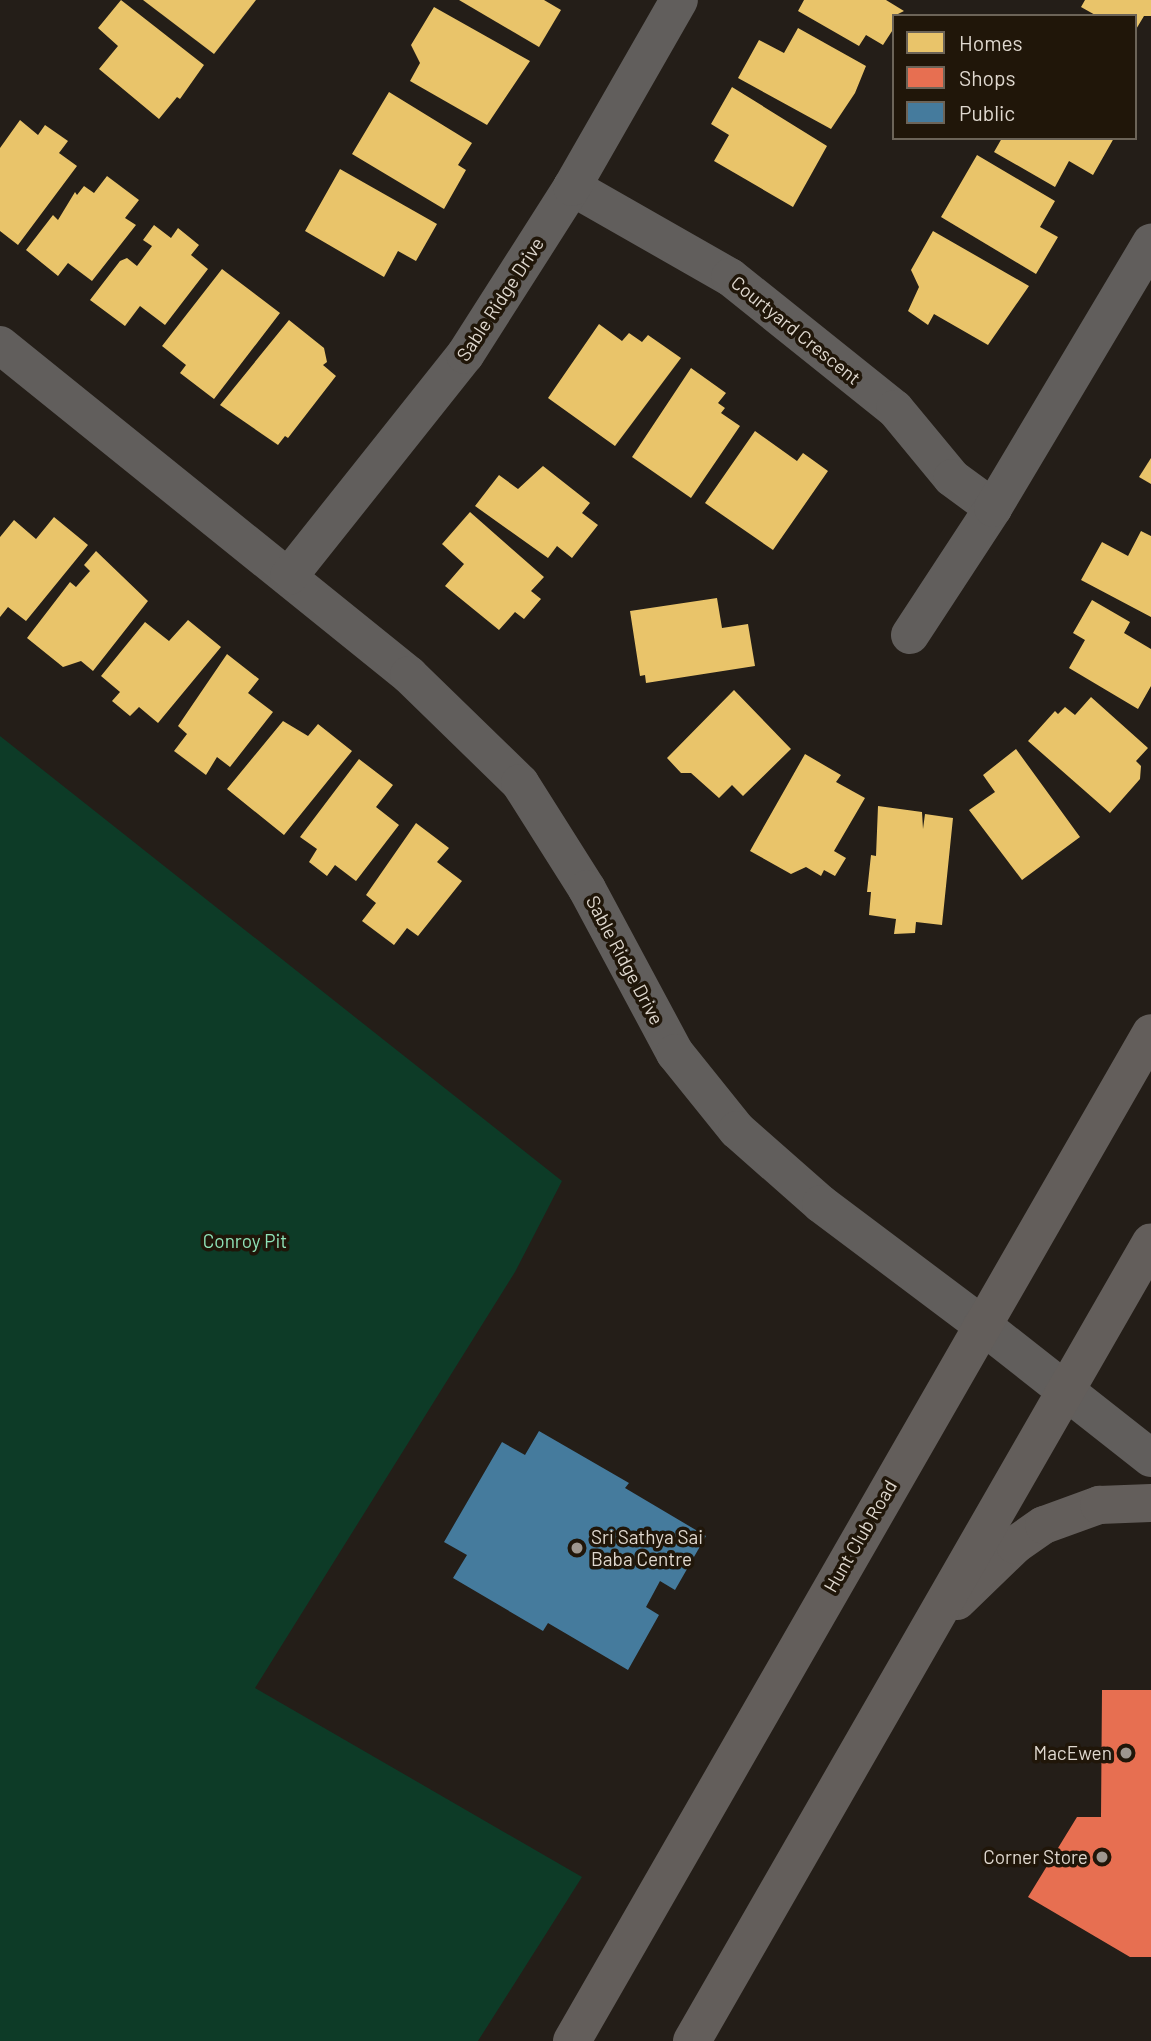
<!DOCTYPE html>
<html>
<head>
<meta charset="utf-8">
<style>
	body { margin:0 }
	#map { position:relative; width:1151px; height:2041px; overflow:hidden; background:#241e18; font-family:Barlow,sans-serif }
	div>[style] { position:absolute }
	.green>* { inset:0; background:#0d3b27 }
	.homes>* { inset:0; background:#e9c46a }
	.shops>* { inset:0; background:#e76f51 }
	.public>* { inset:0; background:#457b9d }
	.minor>* { height:38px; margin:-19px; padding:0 19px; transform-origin:19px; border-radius:19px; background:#615e5c }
	.tertiary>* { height:38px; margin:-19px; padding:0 19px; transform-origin:19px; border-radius:19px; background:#615e5c }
	.primary>* { height:38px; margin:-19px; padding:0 19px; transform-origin:19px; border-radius:19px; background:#635e5b }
	.dots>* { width:19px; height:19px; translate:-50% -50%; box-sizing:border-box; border:4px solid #201609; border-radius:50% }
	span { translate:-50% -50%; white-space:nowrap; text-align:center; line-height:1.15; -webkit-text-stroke:7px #201609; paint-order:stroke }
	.street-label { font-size:19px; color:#dfd8cf }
	.park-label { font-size:19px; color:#8fe3b8 }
	.poi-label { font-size:19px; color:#dfd8cf }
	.left { translate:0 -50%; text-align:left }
	.right { translate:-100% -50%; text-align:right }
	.legend { position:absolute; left:892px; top:14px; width:245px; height:126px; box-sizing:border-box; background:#201609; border:2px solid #6c6458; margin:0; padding:9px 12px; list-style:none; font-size:21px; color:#dfd8cf }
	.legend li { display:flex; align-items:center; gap:14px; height:35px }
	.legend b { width:35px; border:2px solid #6c6458 }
</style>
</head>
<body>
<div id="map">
	<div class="green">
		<i style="clip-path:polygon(0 736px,562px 1181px,515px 1272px,255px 1688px,582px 1877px,478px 2041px,0 2041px)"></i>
	</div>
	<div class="homes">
		<i style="clip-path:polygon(121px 0,204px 65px,180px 99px,177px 97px,159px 119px,99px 69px,118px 46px,98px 28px)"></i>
		<i style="clip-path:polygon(143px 0,256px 0,214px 54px)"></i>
		<i style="clip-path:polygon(459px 0,544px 0,561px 10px,539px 47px)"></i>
		<i style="clip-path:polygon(804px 0,886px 0,904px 11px,894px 16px,894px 28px,883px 45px,866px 35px,859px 46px,798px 11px)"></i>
		<i style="clip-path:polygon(1085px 0,1151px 0,1151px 16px,1144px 16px,1135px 31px,1135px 16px,1097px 16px,1081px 7px)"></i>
		<i style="clip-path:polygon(434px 7px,530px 61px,487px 125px,410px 81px,420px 63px,411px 45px)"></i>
		<i style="clip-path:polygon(798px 28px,866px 66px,855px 93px,831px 129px,738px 78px,759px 40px,784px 53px)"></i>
		<i style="clip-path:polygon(732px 87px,827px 146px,793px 207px,714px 161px,729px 135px,711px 124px)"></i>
		<i style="clip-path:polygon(389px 92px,472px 143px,458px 165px,466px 170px,444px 209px,352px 154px)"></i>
		<i style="clip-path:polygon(20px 120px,38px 135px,45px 125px,68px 141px,59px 153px,77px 166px,18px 245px,0 231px,0 148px)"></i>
		<i style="clip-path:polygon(1002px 138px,1114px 138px,1093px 175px,1069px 161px,1055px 187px,994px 152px)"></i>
		<i style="clip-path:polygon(977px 155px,1055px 201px,1040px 227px,1058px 237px,1036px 274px,941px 217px)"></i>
		<i style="clip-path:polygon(340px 169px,437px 224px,416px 261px,398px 251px,384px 277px,305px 231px)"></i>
		<i style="clip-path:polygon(107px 176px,139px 200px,125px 218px,136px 225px,92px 281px,68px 263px,58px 276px,26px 250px,53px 215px,58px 220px,75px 192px,77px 195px,84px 186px,94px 193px)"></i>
		<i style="clip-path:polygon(154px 225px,171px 238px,178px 228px,199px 245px,191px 255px,208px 269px,165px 325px,140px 306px,125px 326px,90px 300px,120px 261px,127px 258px,137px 266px,152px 246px,143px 240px)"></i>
		<i style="clip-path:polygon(933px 231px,1029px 286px,988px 345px,934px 314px,928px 325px,908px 311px,919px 287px,911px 270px)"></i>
		<i style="clip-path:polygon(222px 269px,280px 313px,214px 399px,180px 373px,186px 365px,162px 346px)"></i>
		<i style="clip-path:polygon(289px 320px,324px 348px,327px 362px,323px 365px,336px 376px,288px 438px,285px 436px,278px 445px,220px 405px)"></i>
		<i style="clip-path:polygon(599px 324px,622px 341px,629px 333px,642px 342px,648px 335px,681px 358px,615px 446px,548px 398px)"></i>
		<i style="clip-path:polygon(691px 368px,726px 393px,718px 403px,725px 408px,721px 413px,740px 426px,691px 498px,632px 457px)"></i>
		<i style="clip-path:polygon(755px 431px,797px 461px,803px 453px,828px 471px,773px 550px,705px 503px)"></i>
		<i style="clip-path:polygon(1151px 458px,1151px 484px,1139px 477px)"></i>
		<i style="clip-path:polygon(543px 466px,590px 503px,582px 513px,598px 525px,572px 558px,557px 546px,548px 558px,475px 506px,499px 475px,518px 489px)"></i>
		<i style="clip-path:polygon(470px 512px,544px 577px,531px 591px,541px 599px,524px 619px,515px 612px,499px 630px,445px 586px,464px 564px,442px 544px)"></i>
		<i style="clip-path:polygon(54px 517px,88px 545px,26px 621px,8px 607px,0 617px,0 537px,14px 520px,36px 539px)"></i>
		<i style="clip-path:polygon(1141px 531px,1151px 536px,1151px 617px,1081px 580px,1102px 542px,1128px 556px)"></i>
		<i style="clip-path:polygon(96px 551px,148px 601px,93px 671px,81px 661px,63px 667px,27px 638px,70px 582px,76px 587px,90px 571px,84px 565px)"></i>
		<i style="clip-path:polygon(717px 598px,722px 628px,748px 624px,755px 666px,646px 683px,645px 675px,640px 676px,630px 611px)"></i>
		<i style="clip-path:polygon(1092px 600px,1130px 622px,1124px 633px,1151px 649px,1151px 686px,1138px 709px,1069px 668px,1085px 640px,1073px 633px)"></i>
		<i style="clip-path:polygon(188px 620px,221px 647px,158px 723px,139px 707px,130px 716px,112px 701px,120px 692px,101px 676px,145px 622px,169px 641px)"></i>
		<i style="clip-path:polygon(227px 654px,259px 679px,248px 693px,273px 712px,230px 767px,217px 757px,206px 775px,174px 751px,187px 734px,178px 726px)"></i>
		<i style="clip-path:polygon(734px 690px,791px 749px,743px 796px,732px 785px,719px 798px,691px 773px,681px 773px,667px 758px)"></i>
		<i style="clip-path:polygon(1091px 697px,1148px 748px,1136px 761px,1141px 766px,1140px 779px,1110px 813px,1028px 741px,1055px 711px,1058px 714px,1065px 707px,1075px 715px)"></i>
		<i style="clip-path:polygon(283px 721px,308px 736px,318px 724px,352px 751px,284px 835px,227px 789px)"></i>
		<i style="clip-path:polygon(1016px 749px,1080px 837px,1022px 880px,969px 810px,995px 792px,983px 775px)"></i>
		<i style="clip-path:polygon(805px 754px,841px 775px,836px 782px,865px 798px,834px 851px,846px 858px,835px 876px,824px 870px,821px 876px,806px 867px,791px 874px,750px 851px)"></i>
		<i style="clip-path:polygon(359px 759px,393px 785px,376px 807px,399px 825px,356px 881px,335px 865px,327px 876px,309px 862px,317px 849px,300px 837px)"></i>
		<i style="clip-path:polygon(878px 806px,922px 812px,923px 829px,925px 814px,953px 818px,942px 925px,916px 922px,915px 933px,894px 934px,896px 919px,869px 915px,871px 892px,867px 892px,871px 855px,876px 856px)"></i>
		<i style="clip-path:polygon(416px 823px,449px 848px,437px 862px,462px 881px,418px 936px,407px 928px,394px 945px,362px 921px,376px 903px,366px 895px)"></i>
	</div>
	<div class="shops">
		<i style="clip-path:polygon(1102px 1690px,1151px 1690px,1151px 1957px,1130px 1957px,1028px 1897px,1077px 1817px,1101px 1817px)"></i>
	</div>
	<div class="public">
		<i style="clip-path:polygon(539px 1431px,629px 1483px,625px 1488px,706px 1536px,675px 1590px,660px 1581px,646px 1607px,659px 1615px,628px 1670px,548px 1623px,543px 1631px,453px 1578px,467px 1555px,444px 1542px,502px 1442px,525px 1455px)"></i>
	</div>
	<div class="minor">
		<i style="left:572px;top:187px;width:182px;rotate:29.7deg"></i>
		<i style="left:730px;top:277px;width:211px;rotate:38.7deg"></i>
		<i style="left:895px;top:409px;width:89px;rotate:50.4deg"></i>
		<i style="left:952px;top:478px;width:51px;rotate:36.2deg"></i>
		<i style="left:0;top:345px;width:526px;rotate:38.9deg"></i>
		<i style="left:409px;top:675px;width:155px;rotate:44.2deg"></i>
		<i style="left:520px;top:783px;width:125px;rotate:57.7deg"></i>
		<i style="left:587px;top:889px;width:186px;rotate:61.8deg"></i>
		<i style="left:675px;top:1053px;width:99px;rotate:51.2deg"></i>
		<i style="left:737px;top:1130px;width:112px;rotate:41.4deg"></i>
		<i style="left:821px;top:1204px;width:201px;rotate:36.9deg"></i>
		<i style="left:289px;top:576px;width:283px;rotate:-51.5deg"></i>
		<i style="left:465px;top:355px;width:199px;rotate:-57.5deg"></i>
		<i style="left:572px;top:187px;width:215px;rotate:-60.2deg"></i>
		<i style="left:910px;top:635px;width:152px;rotate:-56.8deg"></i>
		<i style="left:993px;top:508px;width:309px;rotate:-59.2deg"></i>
	</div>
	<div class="tertiary">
		<i style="left:982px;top:1325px;width:215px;rotate:38.2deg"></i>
	</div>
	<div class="primary">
		<i style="left:957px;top:1601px;width:81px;rotate:-44deg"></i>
		<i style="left:1015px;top:1545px;width:35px;rotate:-35deg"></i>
		<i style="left:1044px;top:1525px;width:59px;rotate:-20deg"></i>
		<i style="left:1099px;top:1505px;width:52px;rotate:-2.2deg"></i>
		<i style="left:572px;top:2041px;width:1162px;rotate:-60.13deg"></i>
		<i style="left:692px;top:2041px;width:921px;rotate:-60.12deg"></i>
	</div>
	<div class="dots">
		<i style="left:577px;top:1548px;background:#9e978f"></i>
		<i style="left:1126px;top:1753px;background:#9e978f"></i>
		<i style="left:1102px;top:1857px;background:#9e978f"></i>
	</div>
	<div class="street-label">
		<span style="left:500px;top:299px;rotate:-57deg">Sable Ridge Drive</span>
		<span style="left:796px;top:330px;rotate:39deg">Courtyard Crescent</span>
		<span style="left:625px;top:960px;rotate:62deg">Sable Ridge Drive</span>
		<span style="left:860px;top:1536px;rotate:-60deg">Hunt Club Road</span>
	</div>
	<div class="park-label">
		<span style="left:245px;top:1241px">Conroy Pit</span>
	</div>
	<div class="poi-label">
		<span class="left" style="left:591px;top:1548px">Sri Sathya Sai<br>Baba Centre</span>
		<span class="right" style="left:1112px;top:1753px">MacEwen</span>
		<span class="right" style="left:1088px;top:1857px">Corner Store</span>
	</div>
	<ul class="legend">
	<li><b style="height:19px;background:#e9c46a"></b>Homes</li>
	<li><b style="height:19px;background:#e76f51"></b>Shops</li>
	<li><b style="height:19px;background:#457b9d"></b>Public</li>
	</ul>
</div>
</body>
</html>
